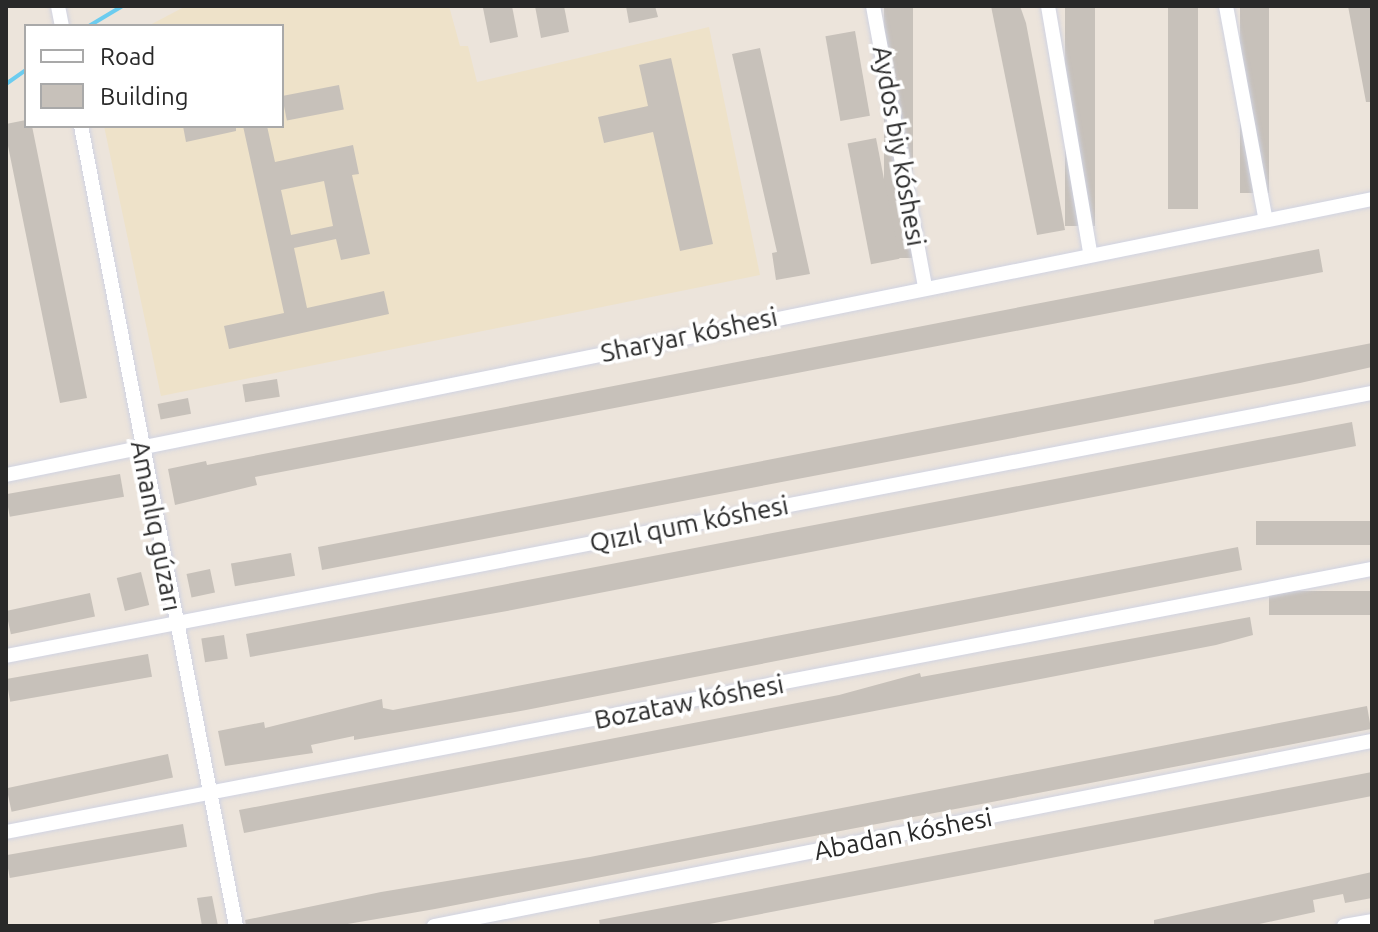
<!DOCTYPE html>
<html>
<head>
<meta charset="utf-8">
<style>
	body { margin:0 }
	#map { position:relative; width:1378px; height:932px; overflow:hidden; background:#ece4db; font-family:Ubuntu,sans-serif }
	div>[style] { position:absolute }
	.education>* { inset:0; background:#eee2c9 }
	.stream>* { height:4px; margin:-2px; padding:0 2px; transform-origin:2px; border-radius:2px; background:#6cccef }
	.building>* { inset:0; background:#c7c1ba; transform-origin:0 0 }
	.roads { filter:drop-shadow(0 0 2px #d0d3e2) drop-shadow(0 0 2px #d0d3e2) }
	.minor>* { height:14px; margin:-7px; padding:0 7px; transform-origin:7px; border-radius:7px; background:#fff }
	span { translate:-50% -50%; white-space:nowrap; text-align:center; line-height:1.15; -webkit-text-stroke:7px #fff; paint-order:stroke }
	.street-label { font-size:26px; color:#292929 }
	.frame { position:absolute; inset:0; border:8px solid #292929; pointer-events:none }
	.legend { position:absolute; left:24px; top:24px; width:260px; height:104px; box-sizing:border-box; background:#fff; border:2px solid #a9a9a9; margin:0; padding:10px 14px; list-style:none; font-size:24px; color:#292929 }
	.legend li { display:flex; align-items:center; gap:16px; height:40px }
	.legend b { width:40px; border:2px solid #a9a9a9 }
</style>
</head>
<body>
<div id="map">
	<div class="education">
		<i style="clip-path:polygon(186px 6px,449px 6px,460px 46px,468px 46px,477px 82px,709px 27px,760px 275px,161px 396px,104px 126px,282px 126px,282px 26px,148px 26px)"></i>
	</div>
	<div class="stream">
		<i style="left:89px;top:26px;width:39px;rotate:-31deg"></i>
		<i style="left:6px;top:84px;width:24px;rotate:-35deg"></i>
	</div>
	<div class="building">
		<i style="clip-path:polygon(492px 6px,512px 6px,518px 37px,490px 43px,483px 8px)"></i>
		<i style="clip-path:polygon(535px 6px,564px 6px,569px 32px,541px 38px)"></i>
		<i style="clip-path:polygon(626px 6px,655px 6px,658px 17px,629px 23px)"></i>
		<i style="left:884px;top:6px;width:29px;height:252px"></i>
		<i style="clip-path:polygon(991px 6px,1020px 6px,1026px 23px,1065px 230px,1037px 235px)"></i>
		<i style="left:1065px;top:6px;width:30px;height:220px"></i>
		<i style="left:1168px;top:6px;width:30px;height:203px"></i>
		<i style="left:1240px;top:6px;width:29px;height:187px"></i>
		<i style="clip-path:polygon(1348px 6px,1372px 6px,1372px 102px,1366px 102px)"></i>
		<i style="left:855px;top:31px;width:86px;height:30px;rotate:80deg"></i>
		<i style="clip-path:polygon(760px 48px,810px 274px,776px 280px,772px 253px,777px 252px,732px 54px)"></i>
		<i style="clip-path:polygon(671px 58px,713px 244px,680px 251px,653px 132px,604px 143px,598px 117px,648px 106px,639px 65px)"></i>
		<i style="left:339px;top:85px;width:25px;height:58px;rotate:79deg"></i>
		<i style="clip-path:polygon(26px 120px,26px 126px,32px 126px,87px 398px,60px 403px,6px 136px,6px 124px)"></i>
		<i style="clip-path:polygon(183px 126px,236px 126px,236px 131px,186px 142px)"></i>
		<i style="clip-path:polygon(evenodd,243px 126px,267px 126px,275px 162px,353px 145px,359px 174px,352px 175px,370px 254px,341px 260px,336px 239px,294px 248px,307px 308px,384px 291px,389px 314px,229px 349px,224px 326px,284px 313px,243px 126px,324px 181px,333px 226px,291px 235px,281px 190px,324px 181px)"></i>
		<i style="left:876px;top:138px;width:123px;height:29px;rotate:79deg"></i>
		<i style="clip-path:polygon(1319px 249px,1323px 272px,255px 477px,257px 485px,175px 505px,168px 469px,206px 461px,207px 465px)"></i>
		<i style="clip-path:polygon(1372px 343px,1372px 367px,1300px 383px,322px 570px,318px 547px)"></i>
		<i style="left:277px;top:379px;width:18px;height:35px;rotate:81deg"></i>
		<i style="left:188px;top:398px;width:16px;height:31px;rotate:79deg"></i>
		<i style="clip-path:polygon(1352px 422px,1356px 446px,507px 611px,250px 657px,246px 634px)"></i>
		<i style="left:120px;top:474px;width:23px;height:116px;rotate:80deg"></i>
		<i style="left:1372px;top:521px;width:24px;height:116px;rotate:90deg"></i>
		<i style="clip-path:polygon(1238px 547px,1242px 570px,526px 710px,354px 740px,354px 736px,311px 745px,313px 753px,225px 766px,218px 731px,264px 722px,265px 728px,382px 699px,383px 708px,393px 710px)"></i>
		<i style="left:291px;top:553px;width:23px;height:61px;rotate:80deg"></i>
		<i style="left:210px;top:569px;width:24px;height:24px;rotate:78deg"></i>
		<i style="left:141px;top:572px;width:34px;height:25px;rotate:76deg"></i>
		<i style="left:1372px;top:591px;width:24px;height:103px;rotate:90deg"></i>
		<i style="left:90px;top:593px;width:24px;height:86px;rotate:78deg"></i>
		<i style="clip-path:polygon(1250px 617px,1253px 635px,1216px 645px,244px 833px,239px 810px,839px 695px,920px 673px,921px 677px)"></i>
		<i style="left:224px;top:635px;width:24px;height:23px;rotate:81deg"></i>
		<i style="left:148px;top:654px;width:23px;height:144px;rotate:80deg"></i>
		<i style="clip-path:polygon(1367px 706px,1371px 729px,435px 909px,336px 926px,246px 926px,245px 920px,381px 892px,590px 857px)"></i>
		<i style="left:168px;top:754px;width:24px;height:165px;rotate:78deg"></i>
		<i style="clip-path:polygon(1372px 772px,1372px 796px,699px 926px,600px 926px,599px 920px)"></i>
		<i style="left:183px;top:824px;width:23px;height:180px;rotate:80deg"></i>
		<i style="clip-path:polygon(1372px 872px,1372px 898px,1345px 903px,1343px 894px,1313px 900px,1315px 912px,1250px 926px,1154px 926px,1154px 920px)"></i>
		<i style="clip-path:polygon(212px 896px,218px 926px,202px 926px,197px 898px)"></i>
	</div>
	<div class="roads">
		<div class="minor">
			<i style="left:58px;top:6px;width:20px;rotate:79deg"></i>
			<i style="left:873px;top:6px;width:285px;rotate:79.5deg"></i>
			<i style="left:1048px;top:6px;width:251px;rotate:80.3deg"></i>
			<i style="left:1226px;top:6px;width:215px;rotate:79.5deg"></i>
			<i style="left:81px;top:126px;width:815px;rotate:79.03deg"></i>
			<i style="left:6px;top:475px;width:1394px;rotate:-11.42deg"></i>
			<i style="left:6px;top:656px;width:1391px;rotate:-10.9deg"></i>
			<i style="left:6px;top:832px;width:1391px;rotate:-10.9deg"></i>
			<i style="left:434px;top:926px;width:956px;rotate:-11.16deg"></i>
			<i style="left:1344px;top:926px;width:28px;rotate:-10deg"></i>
		</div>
	</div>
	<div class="street-label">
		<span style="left:899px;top:146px;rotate:80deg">Aydos biy kóshesi</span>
		<span style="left:689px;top:335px;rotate:-12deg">Sharyar kóshesi</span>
		<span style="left:689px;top:524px;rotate:-11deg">Qızıl qum kóshesi</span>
		<span style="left:156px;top:526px;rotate:79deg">Amanlıq gúzarı</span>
		<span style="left:689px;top:702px;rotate:-11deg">Bozataw kóshesi</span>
		<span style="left:903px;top:834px;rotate:-11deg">Abadan kóshesi</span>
	</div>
	<div class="frame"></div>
	<ul class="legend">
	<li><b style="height:10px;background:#fff"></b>Road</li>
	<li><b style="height:22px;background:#c7c1ba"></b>Building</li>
	</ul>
</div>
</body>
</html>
